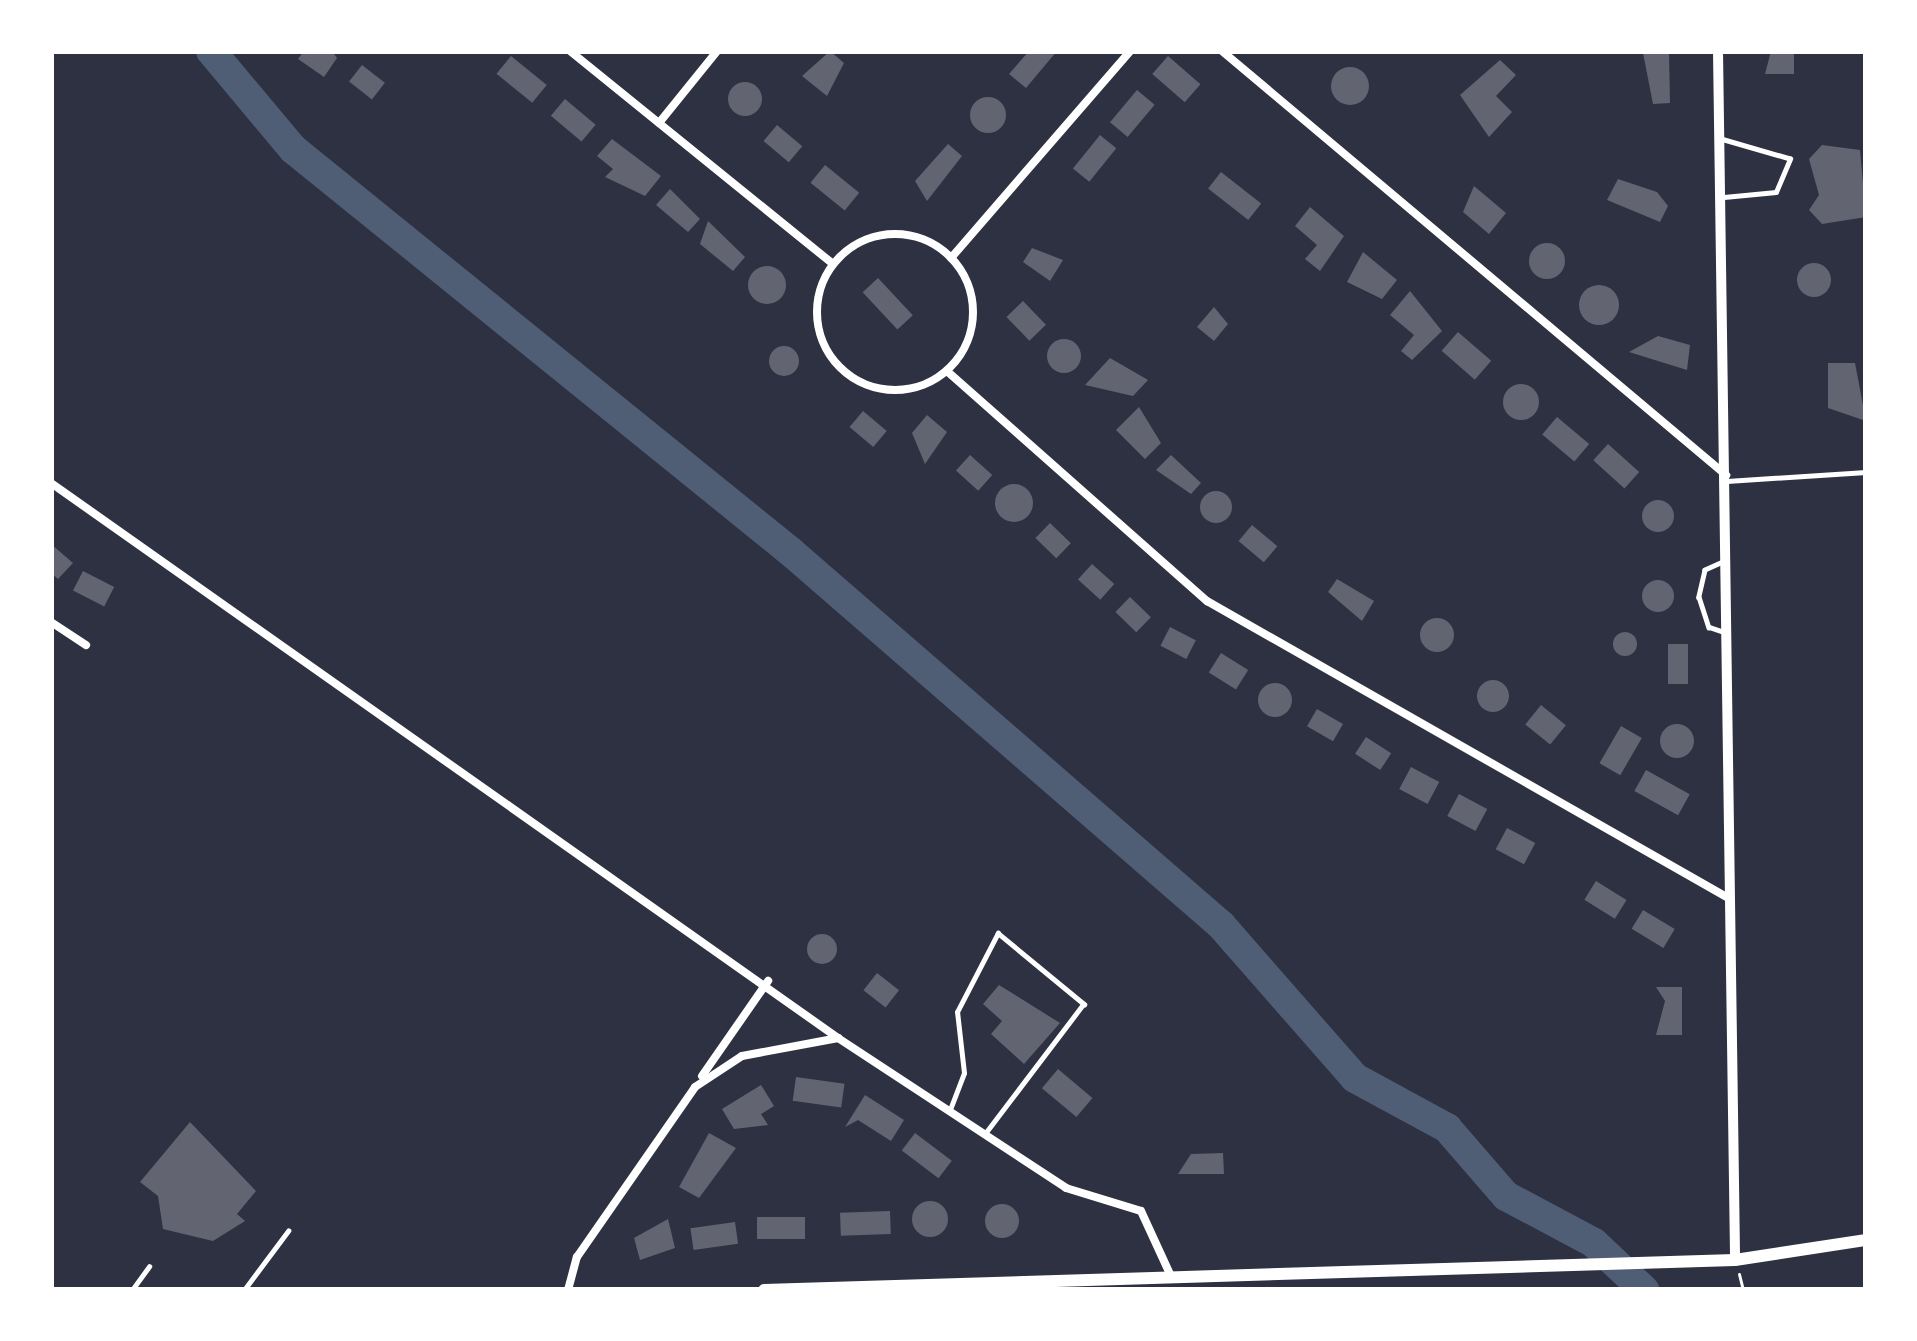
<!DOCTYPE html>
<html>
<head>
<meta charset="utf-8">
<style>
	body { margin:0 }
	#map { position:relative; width:1917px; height:1341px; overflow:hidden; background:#2d3142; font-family:"DejaVu Sans",sans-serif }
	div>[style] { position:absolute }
	.river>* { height:30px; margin:-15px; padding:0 15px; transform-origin:15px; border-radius:15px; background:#4f5d75 }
	.building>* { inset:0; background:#626471; transform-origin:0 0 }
	.round { border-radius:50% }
	.path>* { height:3px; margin:-1.5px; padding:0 1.5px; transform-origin:1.5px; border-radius:1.5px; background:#fff }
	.service>* { height:4.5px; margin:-2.25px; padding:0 2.25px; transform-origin:2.25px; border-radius:2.25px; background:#fff }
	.minor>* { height:8px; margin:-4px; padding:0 4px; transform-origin:4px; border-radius:4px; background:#fff }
	.minor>.ring { margin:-4px; padding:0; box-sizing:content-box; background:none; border:8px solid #fff; border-radius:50% }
	.tertiary>* { height:10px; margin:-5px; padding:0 5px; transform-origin:5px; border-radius:5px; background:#fff }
	.secondary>* { height:12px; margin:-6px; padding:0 6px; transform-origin:6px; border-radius:6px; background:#fff }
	span { translate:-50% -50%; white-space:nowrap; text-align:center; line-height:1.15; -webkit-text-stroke:12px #fff; paint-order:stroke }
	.frame { position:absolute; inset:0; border:54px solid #fff; pointer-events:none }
</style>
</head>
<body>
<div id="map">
	<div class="river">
		<i style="left:211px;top:51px;width:128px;rotate:50.1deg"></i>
		<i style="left:293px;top:149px;width:641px;rotate:38.98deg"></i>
		<i style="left:791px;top:552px;width:569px;rotate:40.94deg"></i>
		<i style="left:1221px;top:925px;width:203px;rotate:48.8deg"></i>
		<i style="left:1355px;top:1078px;width:105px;rotate:28.5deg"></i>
		<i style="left:1447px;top:1128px;width:90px;rotate:49.1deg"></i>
		<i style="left:1506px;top:1196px;width:100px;rotate:28.1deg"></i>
		<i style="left:1594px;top:1243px;width:69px;rotate:43.2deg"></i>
	</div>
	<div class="building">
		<i style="clip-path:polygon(304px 51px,332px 51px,337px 58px,324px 77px,298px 59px)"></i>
		<i style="clip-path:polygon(830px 51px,844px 63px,827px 96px,802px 76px)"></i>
		<i style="clip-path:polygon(1029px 51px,1057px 51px,1026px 88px,1009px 74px)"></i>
		<i style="clip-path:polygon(1771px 51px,1794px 51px,1794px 74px,1765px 74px)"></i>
		<i style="clip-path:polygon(1669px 52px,1670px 103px,1653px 104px,1643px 53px)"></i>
		<i style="left:511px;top:56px;width:46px;height:23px;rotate:39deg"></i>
		<i style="left:1168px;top:56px;width:43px;height:24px;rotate:41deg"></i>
		<i style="clip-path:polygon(1500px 60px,1516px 75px,1496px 96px,1512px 112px,1489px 137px,1460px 95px)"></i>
		<i style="left:362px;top:65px;width:29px;height:21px;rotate:38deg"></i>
		<i class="round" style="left:1331px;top:67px;width:38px;height:38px"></i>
		<i class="round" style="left:728px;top:82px;width:34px;height:34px"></i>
		<i style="left:1137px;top:90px;width:23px;height:42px;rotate:40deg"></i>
		<i class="round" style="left:970px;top:97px;width:36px;height:36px"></i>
		<i style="left:565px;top:99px;width:40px;height:22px;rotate:40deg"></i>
		<i style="left:777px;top:125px;width:33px;height:21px;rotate:40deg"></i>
		<i style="left:1100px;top:135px;width:21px;height:43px;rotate:39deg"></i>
		<i style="clip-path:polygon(612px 139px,661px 176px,645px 196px,605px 177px,613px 169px,597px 156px)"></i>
		<i style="clip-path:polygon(948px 144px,962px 156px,927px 201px,915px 181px)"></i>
		<i style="clip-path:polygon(1822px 145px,1860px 150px,1866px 217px,1822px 224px,1809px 210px,1819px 195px,1809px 159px)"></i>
		<i style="left:825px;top:165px;width:44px;height:23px;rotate:39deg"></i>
		<i style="left:1221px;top:172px;width:51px;height:21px;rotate:38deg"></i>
		<i style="clip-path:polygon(1618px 179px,1657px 192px,1668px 206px,1660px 222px,1607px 200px)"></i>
		<i style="clip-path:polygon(1474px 186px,1506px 213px,1489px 234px,1463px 212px)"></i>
		<i style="clip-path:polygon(670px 189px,700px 219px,688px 232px,656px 205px)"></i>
		<i style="clip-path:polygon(1310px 207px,1344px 236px,1320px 271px,1305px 259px,1317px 245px,1295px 226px)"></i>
		<i style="clip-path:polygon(708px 221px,745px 257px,733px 271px,700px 244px)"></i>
		<i class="round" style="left:1529px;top:243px;width:36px;height:36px"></i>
		<i style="clip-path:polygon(1032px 248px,1063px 260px,1050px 281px,1023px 262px)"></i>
		<i style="clip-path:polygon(1363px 252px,1397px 280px,1382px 299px,1347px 282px)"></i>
		<i class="round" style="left:1797px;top:263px;width:34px;height:34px"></i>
		<i class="round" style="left:748px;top:266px;width:38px;height:38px"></i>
		<i style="left:878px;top:278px;width:51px;height:21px;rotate:47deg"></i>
		<i class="round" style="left:1579px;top:285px;width:40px;height:40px"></i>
		<i style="clip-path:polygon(1410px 291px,1442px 331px,1412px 360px,1401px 351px,1414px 335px,1390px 315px)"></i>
		<i style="left:1023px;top:301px;width:33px;height:23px;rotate:46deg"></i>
		<i style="clip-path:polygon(1214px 307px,1228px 324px,1214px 341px,1197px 327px)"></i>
		<i style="left:1458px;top:332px;width:44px;height:25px;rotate:41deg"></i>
		<i style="clip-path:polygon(1658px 336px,1690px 345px,1687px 370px,1629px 352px)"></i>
		<i class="round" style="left:1047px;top:339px;width:34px;height:34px"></i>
		<i class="round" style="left:769px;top:346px;width:30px;height:30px"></i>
		<i style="clip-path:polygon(1110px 358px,1148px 380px,1133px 396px,1085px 385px)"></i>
		<i style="clip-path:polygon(1828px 363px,1855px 363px,1866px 421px,1828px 408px)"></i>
		<i class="round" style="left:1503px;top:384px;width:36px;height:36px"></i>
		<i style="clip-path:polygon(1139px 407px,1161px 443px,1145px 459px,1116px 430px)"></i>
		<i style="left:863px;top:411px;width:31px;height:21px;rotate:40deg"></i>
		<i style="clip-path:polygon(927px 415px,947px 432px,925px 464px,912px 433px)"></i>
		<i style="left:1557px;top:417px;width:42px;height:23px;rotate:40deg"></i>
		<i style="left:1608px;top:444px;width:42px;height:22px;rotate:42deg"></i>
		<i style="left:970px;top:455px;width:30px;height:21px;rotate:42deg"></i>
		<i style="clip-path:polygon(1171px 455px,1201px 483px,1191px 494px,1156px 470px)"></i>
		<i class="round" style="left:995px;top:484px;width:38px;height:38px"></i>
		<i class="round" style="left:1200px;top:491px;width:32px;height:32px"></i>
		<i class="round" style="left:1642px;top:500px;width:32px;height:32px"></i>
		<i style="left:1050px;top:523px;width:29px;height:21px;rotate:44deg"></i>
		<i style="left:1252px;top:525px;width:33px;height:21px;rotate:40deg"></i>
		<i style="clip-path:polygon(51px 544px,73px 563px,58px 579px,51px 573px)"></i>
		<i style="left:1092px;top:564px;width:30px;height:21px;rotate:42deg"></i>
		<i style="left:83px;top:571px;width:35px;height:22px;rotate:27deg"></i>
		<i style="clip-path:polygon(1337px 579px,1374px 601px,1362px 621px,1328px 592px)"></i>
		<i class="round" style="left:1642px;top:580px;width:32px;height:32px"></i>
		<i style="left:1130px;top:597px;width:29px;height:21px;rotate:44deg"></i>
		<i class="round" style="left:1420px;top:618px;width:34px;height:34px"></i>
		<i style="left:1170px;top:627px;width:29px;height:21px;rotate:27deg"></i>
		<i class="round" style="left:1613px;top:632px;width:24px;height:24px"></i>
		<i style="left:1668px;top:644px;width:20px;height:40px"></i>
		<i style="left:1221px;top:653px;width:32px;height:23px;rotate:32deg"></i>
		<i class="round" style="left:1477px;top:680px;width:32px;height:32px"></i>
		<i class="round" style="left:1258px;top:683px;width:34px;height:34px"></i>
		<i style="left:1541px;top:705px;width:32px;height:25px;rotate:39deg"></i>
		<i style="left:1317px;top:709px;width:30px;height:20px;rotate:30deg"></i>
		<i class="round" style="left:1660px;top:724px;width:34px;height:34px"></i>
		<i style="left:1621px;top:726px;width:24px;height:43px;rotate:30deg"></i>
		<i style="left:1366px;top:737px;width:30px;height:20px;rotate:33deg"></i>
		<i style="left:1411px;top:767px;width:32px;height:25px;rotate:28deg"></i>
		<i style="left:1646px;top:770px;width:50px;height:24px;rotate:29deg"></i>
		<i style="left:1459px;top:794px;width:32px;height:25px;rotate:28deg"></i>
		<i style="left:1507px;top:828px;width:32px;height:24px;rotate:28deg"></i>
		<i style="left:1596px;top:881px;width:36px;height:22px;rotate:32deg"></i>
		<i style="left:1643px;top:910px;width:37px;height:22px;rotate:31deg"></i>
		<i class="round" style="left:807px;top:934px;width:30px;height:30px"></i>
		<i style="left:877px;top:973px;width:28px;height:22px;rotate:38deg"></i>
		<i style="clip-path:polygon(999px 985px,1060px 1023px,1024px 1064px,991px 1034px,1002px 1021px,983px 1004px)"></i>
		<i style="clip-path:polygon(1656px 987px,1682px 987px,1682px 1035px,1656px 1035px,1665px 1001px)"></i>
		<i style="left:1058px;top:1069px;width:45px;height:25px;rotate:40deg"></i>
		<i style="left:796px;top:1077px;width:49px;height:24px;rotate:8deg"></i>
		<i style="clip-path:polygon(761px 1085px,774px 1106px,761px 1114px,768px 1125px,734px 1129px,722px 1109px)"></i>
		<i style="clip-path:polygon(865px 1095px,904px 1120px,891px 1141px,858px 1120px,845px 1127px)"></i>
		<i style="clip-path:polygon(190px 1122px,256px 1191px,237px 1214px,245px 1221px,213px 1241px,163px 1229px,158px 1196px,140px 1182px)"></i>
		<i style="clip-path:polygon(709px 1133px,736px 1148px,699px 1198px,679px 1187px)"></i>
		<i style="left:915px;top:1133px;width:46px;height:22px;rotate:37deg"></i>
		<i style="clip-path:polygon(1223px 1153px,1224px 1174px,1178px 1174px,1191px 1154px)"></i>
		<i class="round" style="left:912px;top:1201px;width:36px;height:36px"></i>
		<i class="round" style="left:985px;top:1204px;width:34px;height:34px"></i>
		<i style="left:890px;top:1211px;width:23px;height:50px;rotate:88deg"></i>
		<i style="left:805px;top:1217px;width:22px;height:48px;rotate:90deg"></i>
		<i style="clip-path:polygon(668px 1219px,675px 1248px,640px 1260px,634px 1238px)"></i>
		<i style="left:735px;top:1222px;width:22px;height:45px;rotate:82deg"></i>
	</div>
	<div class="path">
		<i style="left:1739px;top:1274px;width:16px;rotate:76deg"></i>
	</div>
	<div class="service">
		<i style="left:1724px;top:197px;width:52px;rotate:-5.5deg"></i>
		<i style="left:1776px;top:192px;width:36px;rotate:-67deg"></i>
		<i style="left:1790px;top:159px;width:69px;rotate:-163.9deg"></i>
		<i style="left:1727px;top:481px;width:139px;rotate:-3.7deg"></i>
		<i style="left:1725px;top:561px;width:22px;rotate:156deg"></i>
		<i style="left:1705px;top:570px;width:28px;rotate:103deg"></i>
		<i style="left:1699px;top:597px;width:32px;rotate:72deg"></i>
		<i style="left:1709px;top:627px;width:19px;rotate:18deg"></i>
		<i style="left:951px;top:1107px;width:36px;rotate:-69deg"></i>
		<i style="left:964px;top:1073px;width:61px;rotate:-96.5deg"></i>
		<i style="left:957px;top:1012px;width:89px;rotate:-62.6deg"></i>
		<i style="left:998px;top:933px;width:112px;rotate:39.5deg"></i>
		<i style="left:1084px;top:1004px;width:161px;rotate:127.2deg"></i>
		<i style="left:132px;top:1290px;width:29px;rotate:-54deg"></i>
		<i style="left:244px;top:1290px;width:74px;rotate:-53.3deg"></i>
	</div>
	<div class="minor">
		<i style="left:570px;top:51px;width:338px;rotate:39deg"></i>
		<i style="left:1222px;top:51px;width:659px;rotate:40.07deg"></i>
		<i style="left:659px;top:123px;width:92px;rotate:-51.1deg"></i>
		<i class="ring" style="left:817px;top:234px;width:148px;height:148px"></i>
		<i style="left:951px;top:258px;width:274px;rotate:-49.1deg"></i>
		<i style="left:948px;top:372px;width:346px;rotate:41.5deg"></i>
		<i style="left:1207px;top:601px;width:602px;rotate:29.67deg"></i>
		<i style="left:51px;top:483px;width:963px;rotate:35.19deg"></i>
		<i style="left:51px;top:622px;width:42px;rotate:33.3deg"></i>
		<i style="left:702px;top:1076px;width:116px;rotate:-55.2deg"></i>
		<i style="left:568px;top:1290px;width:34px;rotate:-75deg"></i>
		<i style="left:577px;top:1257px;width:207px;rotate:-55.2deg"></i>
		<i style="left:695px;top:1087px;width:56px;rotate:-33.4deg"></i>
		<i style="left:742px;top:1056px;width:98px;rotate:-10.6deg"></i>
		<i style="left:838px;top:1038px;width:273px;rotate:33.3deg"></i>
		<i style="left:1066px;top:1188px;width:78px;rotate:17deg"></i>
		<i style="left:1141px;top:1211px;width:69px;rotate:65.3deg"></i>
	</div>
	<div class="tertiary">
		<i style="left:1718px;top:51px;width:1209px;rotate:89.19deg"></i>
	</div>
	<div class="secondary">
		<i style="left:764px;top:1290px;width:971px;rotate:-1.77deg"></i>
		<i style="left:1735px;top:1260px;width:133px;rotate:-8.7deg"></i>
	</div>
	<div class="frame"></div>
</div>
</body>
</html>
